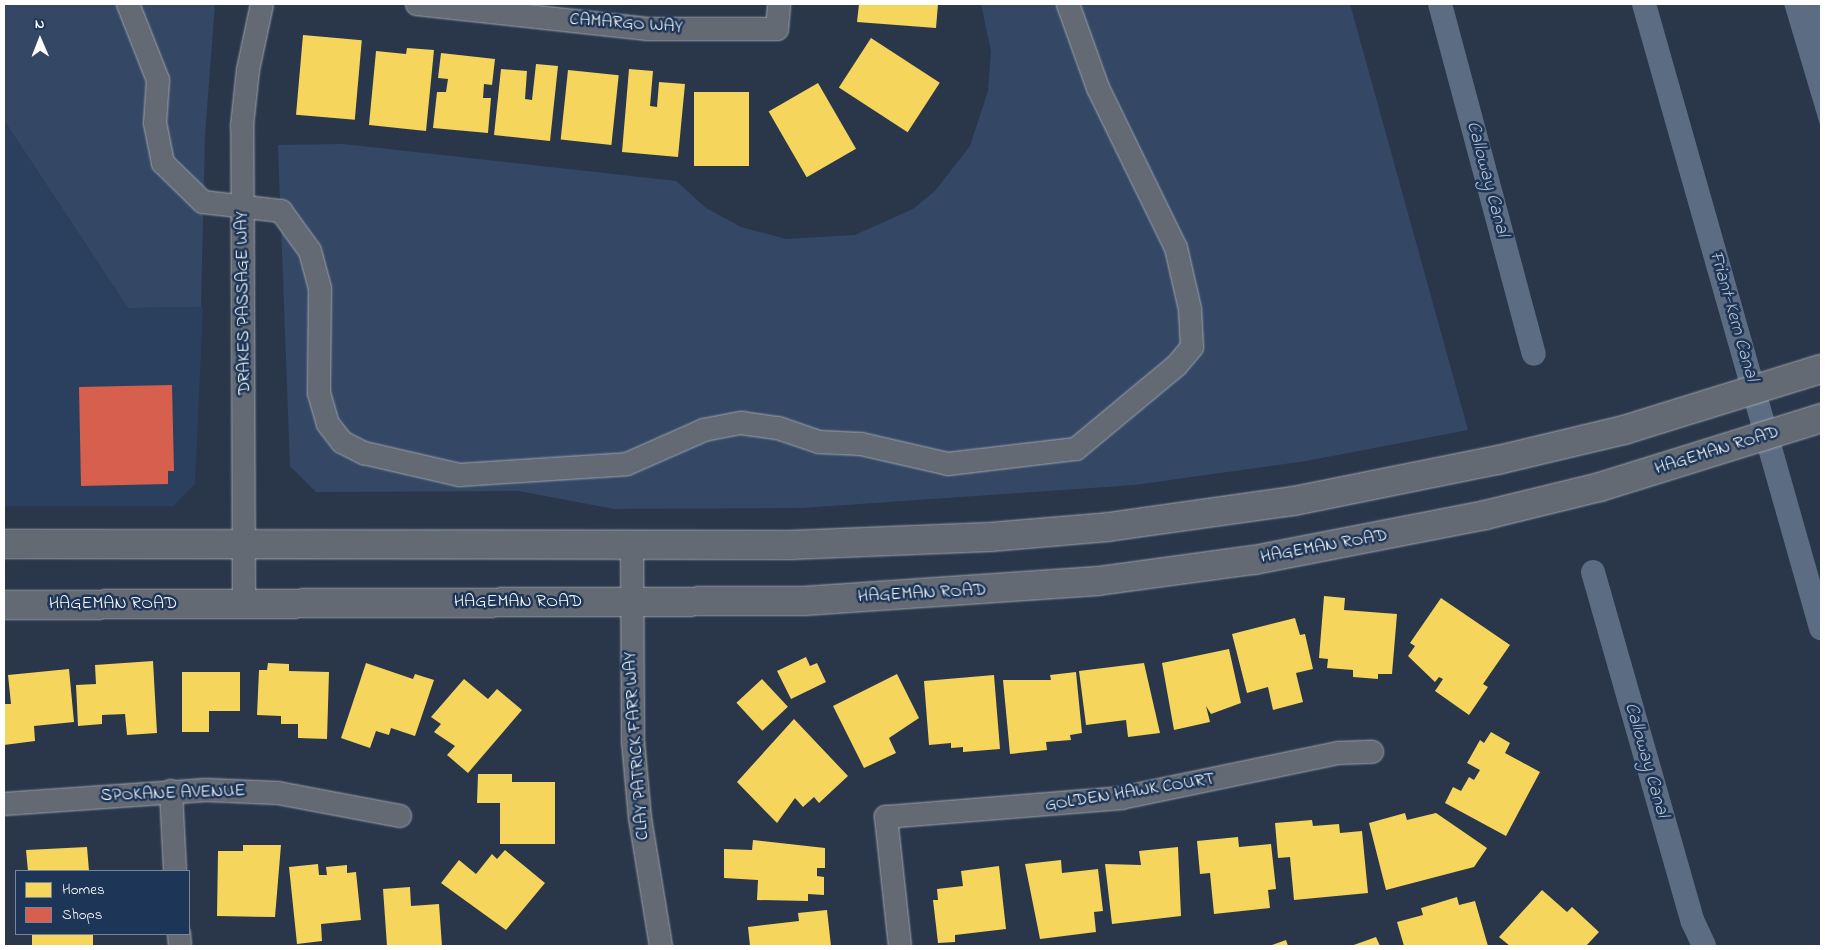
<!DOCTYPE html>
<html>
<head>
<meta charset="utf-8">
<style>
	body { margin:0 }
	#map { position:relative; width:1825px; height:950px; overflow:hidden; background:#2a374a; font-family:"Indie Flower",sans-serif }
	div>[style] { position:absolute }
	.built>* { inset:0; background:#2a405e }
	.green>* { inset:0; background:#344865 }
	.water>* { inset:0; background:#5c6d83 }
	.homes>* { inset:0; background:#f6d55c; transform-origin:0 0 }
	.shops>* { inset:0; background:#d6604d }
	.canal>* { height:24px; margin:-12px; padding:0 12px; transform-origin:12px; border-radius:12px; background:#5c6d83 }
	.roads { filter:drop-shadow(0 0 1px #9fa5ae) drop-shadow(0 0 1px #9fa5ae) }
	.minor>* { height:22px; margin:-11px; padding:0 11px; transform-origin:11px; border-radius:11px; background:#636a74 }
	.major>* { height:28px; margin:-14px; padding:0 14px; transform-origin:14px; border-radius:14px; background:#636a74 }
	span { translate:-50% -50%; white-space:nowrap; text-align:center; line-height:1.15; -webkit-text-stroke:5px #1d3557; paint-order:stroke }
	.street-label { font-size:18px; color:#fff }
	.water-label { font-size:19px; color:#b8c0ca; font-style:italic }
	.frame { position:absolute; inset:0; border:5px solid #fff; pointer-events:none }
	.legend { position:absolute; left:15px; top:870px; width:175px; height:65px; box-sizing:border-box; background:#1d3557; border:1px solid #77869a; margin:0; padding:6px 9px; list-style:none; font-size:15px; color:#fff }
	.legend li { display:flex; align-items:center; gap:10px; height:25px }
	.legend b { width:25px; border:1px solid #77869a }
	.north { position:absolute; left:15px; top:15px; width:50px; height:50px; -webkit-text-stroke:4px #1d3557; paint-order:stroke; rotate:359deg; font-size:14px; font-weight:700; line-height:20px; text-align:center; color:#fff }
	.north::after { content:''; display:block; margin:auto; width:18px; height:22px; background:#fff; clip-path:polygon(50% 0,100% 100%,50% 72%,0 100%) }
</style>
</head>
<body>
<div id="map">
	<div class="built">
		<i style="clip-path:polygon(4px 120px,128px 308px,203px 307px,195px 484px,173px 506px,4px 506px)"></i>
	</div>
	<div class="green">
		<i style="clip-path:polygon(4px 4px,215px 4px,205px 135px,201px 307px,128px 308px,4px 120px)"></i>
		<i style="clip-path:polygon(981px 4px,1350px 4px,1468px 430px,1306px 461px,1134px 485px,802px 508px,614px 509px,519px 491px,316px 492px,290px 466px,278px 145px,343px 144px,676px 181px,706px 208px,741px 227px,786px 239px,855px 235px,913px 209px,935px 191px,970px 146px,988px 91px,991px 51px)"></i>
	</div>
	<div class="water">
		<i style="clip-path:polygon(1784px 4px,1821px 4px,1821px 128px)"></i>
	</div>
	<div class="homes">
		<i style="clip-path:polygon(859px 4px,938px 4px,936px 28px,857px 22px)"></i>
		<i style="left:303px;top:35px;width:59px;height:80px;rotate:5deg"></i>
		<i style="left:871px;top:38px;width:82px;height:59px;rotate:33deg"></i>
		<i style="clip-path:polygon(407px 48px,434px 50px,426px 131px,369px 125px,376px 51px,406px 54px)"></i>
		<i style="clip-path:polygon(441px 53px,495px 59px,492px 85px,484px 84px,483px 98px,491px 98px,488px 133px,433px 128px,437px 92px,446px 92px,448px 79px,438px 78px)"></i>
		<i style="clip-path:polygon(536px 64px,558px 66px,550px 141px,494px 135px,501px 69px,527px 71px,525px 99px,532px 100px)"></i>
		<i style="clip-path:polygon(629px 69px,653px 71px,650px 106px,657px 107px,659px 82px,685px 84px,678px 157px,622px 152px)"></i>
		<i style="left:568px;top:70px;width:51px;height:70px;rotate:6deg"></i>
		<i style="left:818px;top:83px;width:76px;height:57px;rotate:60deg"></i>
		<i style="left:694px;top:92px;width:55px;height:74px"></i>
		<i style="clip-path:polygon(1324px 596px,1345px 598px,1344px 610px,1397px 614px,1392px 674px,1378px 674px,1378px 679px,1353px 677px,1353px 670px,1327px 668px,1328px 659px,1319px 658px)"></i>
		<i style="clip-path:polygon(1441px 598px,1510px 645px,1483px 684px,1488px 687px,1469px 715px,1435px 691px,1443px 679px,1439px 677px,1435px 682px,1408px 656px,1415px 646px,1410px 643px)"></i>
		<i style="clip-path:polygon(1295px 618px,1300px 635px,1305px 634px,1313px 669px,1296px 673px,1303px 702px,1273px 710px,1268px 687px,1247px 693px,1232px 634px)"></i>
		<i style="clip-path:polygon(1229px 649px,1241px 703px,1211px 714px,1206px 706px,1210px 722px,1174px 730px,1162px 663px)"></i>
		<i style="clip-path:polygon(806px 657px,810px 666px,817px 663px,826px 682px,791px 699px,777px 671px)"></i>
		<i style="clip-path:polygon(153px 661px,157px 733px,127px 735px,125px 714px,102px 715px,102px 724px,78px 726px,76px 685px,96px 684px,95px 665px)"></i>
		<i style="clip-path:polygon(268px 663px,289px 664px,289px 671px,329px 672px,327px 739px,298px 738px,298px 724px,281px 724px,281px 716px,257px 715px,259px 670px,267px 670px)"></i>
		<i style="clip-path:polygon(366px 663px,413px 679px,415px 674px,434px 680px,415px 736px,391px 728px,389px 735px,376px 731px,370px 748px,341px 738px)"></i>
		<i style="clip-path:polygon(1144px 663px,1160px 733px,1128px 737px,1126px 720px,1086px 725px,1079px 671px)"></i>
		<i style="clip-path:polygon(69px 669px,74px 722px,34px 726px,35px 741px,4px 745px,4px 704px,11px 704px,8px 675px)"></i>
		<i style="clip-path:polygon(182px 672px,240px 672px,240px 711px,209px 711px,209px 732px,182px 732px)"></i>
		<i style="clip-path:polygon(1076px 672px,1082px 733px,1070px 735px,1071px 740px,1046px 742px,1047px 750px,1010px 754px,1003px 680px,1051px 680px,1050px 675px)"></i>
		<i style="clip-path:polygon(897px 674px,919px 718px,889px 738px,896px 753px,864px 768px,833px 706px)"></i>
		<i style="clip-path:polygon(994px 675px,1000px 749px,963px 752px,963px 747px,951px 748px,951px 743px,929px 745px,924px 681px)"></i>
		<i style="clip-path:polygon(464px 679px,488px 699px,497px 689px,522px 710px,468px 773px,447px 755px,455px 746px,434px 732px,441px 724px,431px 717px)"></i>
		<i style="left:762px;top:679px;width:38px;height:35px;rotate:47deg"></i>
		<i style="clip-path:polygon(794px 719px,848px 776px,819px 803px,814px 797px,803px 807px,795px 798px,777px 823px,737px 782px)"></i>
		<i style="clip-path:polygon(1491px 732px,1510px 743px,1505px 753px,1540px 772px,1506px 836px,1445px 803px,1453px 787px,1461px 791px,1469px 777px,1474px 780px,1480px 770px,1467px 763px,1480px 740px,1484px 743px)"></i>
		<i style="clip-path:polygon(478px 774px,512px 774px,512px 782px,555px 782px,555px 844px,500px 844px,500px 803px,477px 803px)"></i>
		<i style="clip-path:polygon(1405px 813px,1407px 820px,1436px 813px,1487px 848px,1474px 867px,1386px 890px,1369px 823px)"></i>
		<i style="clip-path:polygon(1312px 820px,1313px 826px,1339px 824px,1340px 833px,1362px 831px,1368px 893px,1294px 900px,1290px 857px,1278px 858px,1275px 823px)"></i>
		<i style="clip-path:polygon(1238px 837px,1239px 847px,1271px 844px,1276px 889px,1268px 890px,1270px 908px,1214px 914px,1210px 873px,1200px 874px,1197px 841px)"></i>
		<i style="clip-path:polygon(753px 840px,825px 848px,825px 868px,817px 868px,817px 876px,824px 877px,824px 895px,808px 894px,808px 901px,757px 900px,758px 880px,724px 878px,724px 849px,752px 850px)"></i>
		<i style="clip-path:polygon(243px 845px,281px 845px,275px 917px,217px 916px,218px 851px,243px 851px)"></i>
		<i style="clip-path:polygon(87px 847px,89px 871px,28px 871px,26px 850px)"></i>
		<i style="clip-path:polygon(1178px 847px,1181px 916px,1112px 924px,1105px 864px,1141px 865px,1139px 851px)"></i>
		<i style="clip-path:polygon(505px 850px,545px 883px,506px 930px,441px 883px,459px 860px,476px 874px,492px 854px,497px 859px)"></i>
		<i style="clip-path:polygon(1061px 860px,1062px 873px,1098px 869px,1103px 911px,1094px 912px,1096px 932px,1040px 939px,1025px 864px)"></i>
		<i style="clip-path:polygon(318px 864px,319px 875px,327px 875px,326px 867px,347px 865px,347px 873px,356px 872px,361px 920px,321px 924px,322px 941px,297px 944px,289px 867px)"></i>
		<i style="clip-path:polygon(999px 866px,1006px 929px,955px 935px,955px 942px,938px 943px,933px 900px,938px 900px,937px 889px,963px 886px,961px 871px)"></i>
		<i style="clip-path:polygon(410px 887px,411px 906px,439px 904px,442px 946px,387px 946px,383px 889px)"></i>
		<i style="clip-path:polygon(1542px 890px,1567px 912px,1572px 907px,1599px 932px,1586px 946px,1510px 946px,1499px 937px)"></i>
		<i style="clip-path:polygon(1457px 897px,1459px 905px,1475px 901px,1488px 946px,1404px 946px,1397px 922px,1423px 915px,1421px 908px)"></i>
		<i style="clip-path:polygon(827px 910px,831px 946px,750px 946px,748px 927px,799px 921px,798px 913px)"></i>
		<i style="left:32px;top:934px;width:61px;height:12px"></i>
		<i style="clip-path:polygon(1376px 937px,1380px 946px,1351px 946px)"></i>
		<i style="clip-path:polygon(1286px 940px,1288px 946px,1269px 946px)"></i>
	</div>
	<div class="shops">
		<i style="clip-path:polygon(172px 385px,174px 471px,168px 471px,168px 484px,81px 486px,79px 387px)"></i>
	</div>
	<div class="canal">
		<i style="left:1440px;top:4px;width:362px;rotate:75deg"></i>
		<i style="left:1644px;top:4px;width:649px;rotate:74.16deg"></i>
		<i style="left:1593px;top:572px;width:364px;rotate:74.1deg"></i>
		<i style="left:1693px;top:922px;width:26px;rotate:65deg"></i>
	</div>
	<div class="roads">
		<div class="minor">
			<i style="left:128px;top:4px;width:82px;rotate:68.5deg"></i>
			<i style="left:158px;top:80px;width:43px;rotate:94deg"></i>
			<i style="left:155px;top:123px;width:41px;rotate:78.7deg"></i>
			<i style="left:163px;top:163px;width:56px;rotate:44.3deg"></i>
			<i style="left:203px;top:202px;width:79px;rotate:6.6deg"></i>
			<i style="left:281px;top:211px;width:49px;rotate:54.1deg"></i>
			<i style="left:310px;top:251px;width:39px;rotate:75deg"></i>
			<i style="left:320px;top:289px;width:104px;rotate:90.6deg"></i>
			<i style="left:319px;top:393px;width:32px;rotate:74deg"></i>
			<i style="left:328px;top:424px;width:23px;rotate:52deg"></i>
			<i style="left:342px;top:442px;width:25px;rotate:27deg"></i>
			<i style="left:364px;top:453px;width:98px;rotate:13deg"></i>
			<i style="left:459px;top:475px;width:168px;rotate:-3.7deg"></i>
			<i style="left:627px;top:464px;width:84px;rotate:-23.8deg"></i>
			<i style="left:704px;top:430px;width:38px;rotate:-11deg"></i>
			<i style="left:741px;top:423px;width:37px;rotate:8deg"></i>
			<i style="left:778px;top:428px;width:43px;rotate:18.9deg"></i>
			<i style="left:819px;top:442px;width:42px;rotate:2.7deg"></i>
			<i style="left:861px;top:444px;width:89px;rotate:12.9deg"></i>
			<i style="left:948px;top:464px;width:129px;rotate:-6.7deg"></i>
			<i style="left:1076px;top:449px;width:131px;rotate:-39.7deg"></i>
			<i style="left:1177px;top:365px;width:23px;rotate:-50deg"></i>
			<i style="left:1192px;top:347px;width:38px;rotate:-93deg"></i>
			<i style="left:1190px;top:309px;width:63px;rotate:-102.9deg"></i>
			<i style="left:1176px;top:248px;width:178px;rotate:-116deg"></i>
			<i style="left:1098px;top:88px;width:89px;rotate:-109.7deg"></i>
			<i style="left:417px;top:4px;width:232px;rotate:6.2deg"></i>
			<i style="left:648px;top:29px;width:129px"></i>
			<i style="left:777px;top:29px;width:25px;rotate:-85deg"></i>
			<i style="left:632px;top:544px;width:197px;rotate:89.7deg"></i>
			<i style="left:633px;top:741px;width:77px;rotate:84.8deg"></i>
			<i style="left:640px;top:818px;width:130px;rotate:80.7deg"></i>
			<i style="left:244px;top:604px;width:478px;rotate:-90.2deg"></i>
			<i style="left:242px;top:126px;width:56px;rotate:-83.9deg"></i>
			<i style="left:248px;top:70px;width:67px;rotate:-78deg"></i>
			<i style="left:171px;top:791px;width:80px;rotate:87.1deg"></i>
			<i style="left:4px;top:804px;width:202px;rotate:-4deg"></i>
			<i style="left:206px;top:790px;width:72px;rotate:2.4deg"></i>
			<i style="left:278px;top:793px;width:124px;rotate:10.7deg"></i>
			<i style="left:179px;top:934px;width:12px;rotate:85deg"></i>
			<i style="left:900px;top:946px;width:130px;rotate:-96.2deg"></i>
			<i style="left:886px;top:817px;width:236px;rotate:-4.6deg"></i>
			<i style="left:1121px;top:798px;width:223px;rotate:-11.7deg"></i>
			<i style="left:1339px;top:753px;width:33px;rotate:-2deg"></i>
		</div>
		<div class="major">
			<i style="left:4px;top:544px;width:786px;rotate:0.07deg"></i>
			<i style="left:790px;top:545px;width:200px;rotate:-2.3deg"></i>
			<i style="left:990px;top:537px;width:118px;rotate:-4.8deg"></i>
			<i style="left:1108px;top:527px;width:188px;rotate:-8deg"></i>
			<i style="left:1294px;top:501px;width:208px;rotate:-11.4deg"></i>
			<i style="left:1498px;top:460px;width:130px;rotate:-13.4deg"></i>
			<i style="left:1624px;top:430px;width:206px;rotate:-17.2deg"></i>
			<i style="left:4px;top:605px;width:800px;rotate:-0.29deg"></i>
			<i style="left:804px;top:601px;width:295px;rotate:-3.9deg"></i>
			<i style="left:1098px;top:581px;width:157px;rotate:-7.7deg"></i>
			<i style="left:1254px;top:560px;width:235px;rotate:-11deg"></i>
			<i style="left:1485px;top:515px;width:118px;rotate:-13.7deg"></i>
			<i style="left:1600px;top:487px;width:232px;rotate:-17.3deg"></i>
		</div>
	</div>
	<div class="street-label">
		<span style="left:626px;top:24px;rotate:4deg">CAMARGO WAY</span>
		<span style="left:244px;top:303px;rotate:-91deg">DRAKES PASSAGE WAY</span>
		<span style="left:1717px;top:451px;rotate:-17deg">HAGEMAN ROAD</span>
		<span style="left:1324px;top:547px;rotate:-10deg">HAGEMAN ROAD</span>
		<span style="left:922px;top:594px;rotate:-3deg">HAGEMAN ROAD</span>
		<span style="left:518px;top:602px">HAGEMAN ROAD</span>
		<span style="left:113px;top:604px">HAGEMAN ROAD</span>
		<span style="left:637px;top:746px;rotate:-94deg">CLAY PATRICK FARR WAY</span>
		<span style="left:1130px;top:793px;rotate:-9deg">GOLDEN HAWK COURT</span>
		<span style="left:173px;top:794px;rotate:-2deg">SPOKANE AVENUE</span>
	</div>
	<div class="water-label">
		<span style="left:1487px;top:179px;rotate:75deg">Calloway Canal</span>
		<span style="left:1733px;top:316px;rotate:74deg">Friant-Kern Canal</span>
		<span style="left:1646px;top:760px;rotate:74deg">Calloway Canal</span>
	</div>
	<div class="frame"></div>
	<ul class="legend">
	<li><b style="height:14px;background:#f6d55c"></b>Homes</li>
	<li><b style="height:14px;background:#d6604d"></b>Shops</li>
	</ul>
	<div class="north">N</div>
</div>
</body>
</html>
